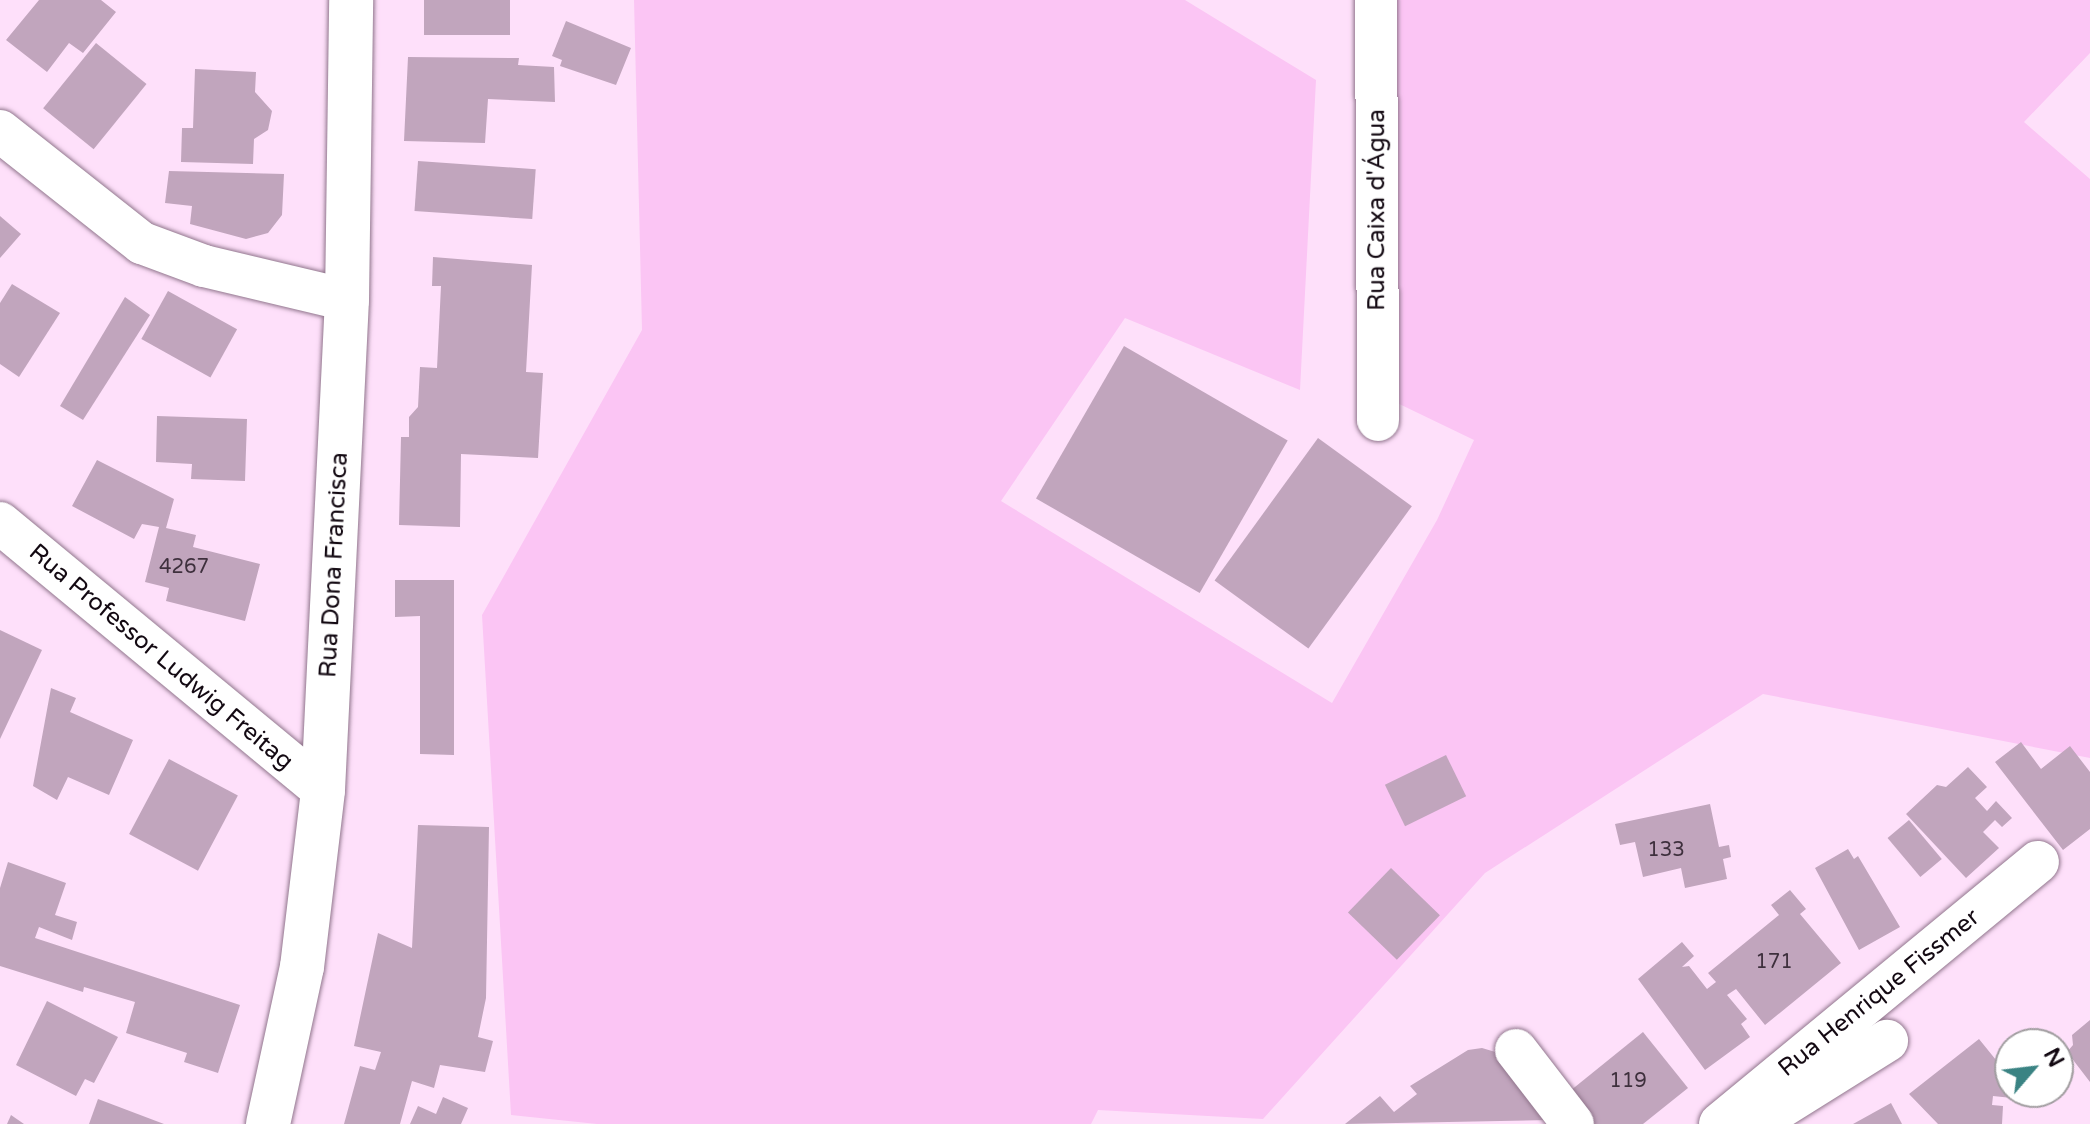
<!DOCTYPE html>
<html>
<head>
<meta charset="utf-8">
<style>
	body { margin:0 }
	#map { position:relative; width:2090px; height:1124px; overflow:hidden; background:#fee0fa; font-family:"Varela Round",sans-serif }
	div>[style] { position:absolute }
	.green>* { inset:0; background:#fbc5f4 }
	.building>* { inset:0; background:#c1a5bd; transform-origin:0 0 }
	.roads { filter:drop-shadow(0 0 2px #91768d) drop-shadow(0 0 2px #91768d) }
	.minor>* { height:42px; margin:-21px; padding:0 21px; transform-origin:21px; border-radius:21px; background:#fff }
	.primary>* { height:44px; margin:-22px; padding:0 22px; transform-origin:22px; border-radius:22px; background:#fff }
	span { translate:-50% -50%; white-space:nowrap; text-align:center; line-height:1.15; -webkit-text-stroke:6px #fff; paint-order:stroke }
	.number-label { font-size:20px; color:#3e303d }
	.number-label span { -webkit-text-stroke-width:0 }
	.street-label { font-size:24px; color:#130912 }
	.north { position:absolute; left:1994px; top:1028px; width:80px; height:80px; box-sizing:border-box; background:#fff; border:2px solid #a19da0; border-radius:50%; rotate:62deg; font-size:22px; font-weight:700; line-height:32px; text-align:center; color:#130912 }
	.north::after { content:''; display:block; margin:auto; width:28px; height:36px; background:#3a8383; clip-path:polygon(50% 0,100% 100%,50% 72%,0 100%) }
</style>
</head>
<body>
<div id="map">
	<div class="green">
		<i style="clip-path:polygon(634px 0,1185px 0,1316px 80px,1300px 390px,1125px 318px,1001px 501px,1332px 703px,1437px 520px,1474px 440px,1391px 400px,1388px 0,2090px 0,2090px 53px,2024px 122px,2090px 179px,2090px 758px,1763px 694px,1485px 873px,1263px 1119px,1098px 1110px,1091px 1124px,597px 1124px,511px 1115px,482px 615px,642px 330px)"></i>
	</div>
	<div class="building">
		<i style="clip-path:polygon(39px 0,101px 0,116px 12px,83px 53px,69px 43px,47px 72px,6px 40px)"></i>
		<i style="left:424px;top:0;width:86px;height:35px"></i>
		<i style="clip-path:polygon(566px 21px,631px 48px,616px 85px,560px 66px,562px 60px,552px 56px)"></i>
		<i style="left:96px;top:43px;width:65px;height:84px;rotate:39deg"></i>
		<i style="clip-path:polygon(408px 57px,519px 58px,518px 65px,554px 67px,555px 102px,488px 99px,485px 143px,404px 141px)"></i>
		<i style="clip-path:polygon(195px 69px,256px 72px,255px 92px,272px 111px,268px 130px,254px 139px,253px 164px,181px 162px,182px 128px,193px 128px)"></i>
		<i style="left:418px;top:161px;width:118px;height:50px;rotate:4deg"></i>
		<i style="clip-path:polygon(169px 171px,284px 174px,282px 215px,268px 233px,246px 239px,190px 224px,192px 206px,165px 203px)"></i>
		<i style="clip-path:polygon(0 216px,21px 234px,0 258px)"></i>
		<i style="clip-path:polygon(433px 257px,532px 265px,526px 372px,543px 373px,538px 458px,461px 454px,460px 527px,399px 525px,401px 437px,409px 437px,409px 417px,418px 407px,420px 367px,437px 368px,441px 286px,432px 286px)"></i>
		<i style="clip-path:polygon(12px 284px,60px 313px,19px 377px,0 364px,0 303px)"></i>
		<i style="left:168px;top:291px;width:79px;height:55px;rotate:29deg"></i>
		<i style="clip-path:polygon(125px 297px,150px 315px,83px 420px,60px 406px)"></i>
		<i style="left:1124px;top:346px;width:189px;height:176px;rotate:30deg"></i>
		<i style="clip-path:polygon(157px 416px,247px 419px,245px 481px,191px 479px,192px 464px,156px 462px)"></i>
		<i style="left:1318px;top:438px;width:116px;height:176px;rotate:36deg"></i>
		<i style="clip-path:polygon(97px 460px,174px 499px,166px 528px,196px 535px,193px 547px,260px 564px,245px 621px,166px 601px,169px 588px,145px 582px,159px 527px,142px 524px,134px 539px,72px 506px)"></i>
		<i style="clip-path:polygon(395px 580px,454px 580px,454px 755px,420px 754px,420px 616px,395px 617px)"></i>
		<i style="clip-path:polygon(0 630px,42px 650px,0 739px)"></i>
		<i style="clip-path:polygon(51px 688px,76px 698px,70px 712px,133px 740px,109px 795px,68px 777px,57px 800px,33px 786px)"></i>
		<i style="clip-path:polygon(2021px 742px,2041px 769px,2070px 746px,2090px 772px,2090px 829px,2063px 850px,1995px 762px)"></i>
		<i style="left:1446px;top:755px;width:46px;height:68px;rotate:64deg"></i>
		<i style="left:169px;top:759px;width:78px;height:85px;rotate:28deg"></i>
		<i style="clip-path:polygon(1968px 767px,1987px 787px,1975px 798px,1987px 811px,1996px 801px,2012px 818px,2002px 827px,1995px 820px,1983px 832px,1999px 848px,1966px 878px,1906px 814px,1937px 785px,1946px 787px)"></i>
		<i style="clip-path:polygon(1710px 804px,1719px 847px,1729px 845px,1731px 857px,1723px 859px,1727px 879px,1685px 888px,1681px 868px,1643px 877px,1635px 842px,1620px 845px,1615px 824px)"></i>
		<i style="left:1909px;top:820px;width:51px;height:28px;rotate:50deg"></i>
		<i style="clip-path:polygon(418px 825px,489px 827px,486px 998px,478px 1037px,493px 1041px,485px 1072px,440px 1065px,434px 1088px,412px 1081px,400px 1124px,344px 1124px,360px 1066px,375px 1070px,381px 1052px,354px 1046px,378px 933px,412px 948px)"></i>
		<i style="clip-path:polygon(1848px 849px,1854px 859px,1858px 856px,1900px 927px,1859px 950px,1815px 868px)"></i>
		<i style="clip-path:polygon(8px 862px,66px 883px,55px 915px,77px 922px,72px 940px,39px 927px,35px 938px,240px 1005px,218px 1073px,184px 1062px,187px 1053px,126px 1033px,135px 1002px,84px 987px,83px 992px,0 966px,0 888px)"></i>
		<i style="left:1391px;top:868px;width:68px;height:62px;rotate:44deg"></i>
		<i style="clip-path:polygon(1790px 890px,1806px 909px,1800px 914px,1841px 963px,1765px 1025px,1736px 989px,1727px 995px,1747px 1019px,1741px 1024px,1750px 1037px,1705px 1070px,1638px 979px,1682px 942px,1694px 956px,1682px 967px,1689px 966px,1707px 989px,1716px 982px,1708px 973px,1779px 915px,1771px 905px)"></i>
		<i style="clip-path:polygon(47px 1001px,118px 1037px,94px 1083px,85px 1079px,76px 1096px,16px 1065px)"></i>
		<i style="clip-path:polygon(2090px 1020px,2090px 1082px,2067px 1052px,2073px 1045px,2072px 1035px)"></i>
		<i style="clip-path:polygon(1643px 1032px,1688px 1088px,1643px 1124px,1594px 1124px,1570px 1091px)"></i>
		<i style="clip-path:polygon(1979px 1039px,1996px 1060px,2004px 1061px,2005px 1047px,2010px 1047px,2012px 1098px,1993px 1096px,1992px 1105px,2003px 1106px,2002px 1124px,1938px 1124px,1909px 1094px)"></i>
		<i style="clip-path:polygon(1482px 1048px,1502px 1054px,1549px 1120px,1345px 1124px,1380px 1096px,1394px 1112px,1417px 1094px,1410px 1086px,1468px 1050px)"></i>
		<i style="clip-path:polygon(443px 1097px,468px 1108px,461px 1124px,410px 1124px,418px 1106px,436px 1114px)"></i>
		<i style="clip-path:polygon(98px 1099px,164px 1124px,89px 1124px)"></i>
		<i style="clip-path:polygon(1891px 1103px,1902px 1124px,1853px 1124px)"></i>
		<i style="clip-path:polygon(11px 1115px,24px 1124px,7px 1124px)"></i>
	</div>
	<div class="roads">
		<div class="minor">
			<i style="left:1376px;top:0;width:420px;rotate:89.7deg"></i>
			<i style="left:0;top:131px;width:181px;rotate:38.3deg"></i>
			<i style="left:142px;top:243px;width:66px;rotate:20.4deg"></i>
			<i style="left:204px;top:266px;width:147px;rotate:13.4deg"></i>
			<i style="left:0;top:523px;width:419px;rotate:39.6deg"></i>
			<i style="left:1516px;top:1050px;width:93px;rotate:52.4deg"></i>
			<i style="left:1720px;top:1124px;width:412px;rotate:-39.5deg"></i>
			<i style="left:1754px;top:1124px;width:157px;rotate:-32deg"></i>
		</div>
		<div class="primary">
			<i style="left:268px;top:1124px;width:161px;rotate:-77.8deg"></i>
			<i style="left:302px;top:967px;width:178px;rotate:-83.2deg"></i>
			<i style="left:323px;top:790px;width:491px;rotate:-87.2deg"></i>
			<i style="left:347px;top:300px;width:300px;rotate:-89.2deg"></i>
		</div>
	</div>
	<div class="number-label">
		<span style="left:184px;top:567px">4267</span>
		<span style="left:1666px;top:850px">133</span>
		<span style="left:1774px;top:962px">171</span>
		<span style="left:1628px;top:1081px">119</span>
	</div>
	<div class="street-label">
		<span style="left:1377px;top:210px;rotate:-90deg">Rua Caixa d'Água</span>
		<span style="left:334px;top:565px;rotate:-87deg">Rua Dona Francisca</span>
		<span style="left:161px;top:657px;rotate:40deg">Rua Professor Ludwig Freitag</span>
		<span style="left:1879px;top:993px;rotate:-39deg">Rua Henrique Fissmer</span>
	</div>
	<div class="north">N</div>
</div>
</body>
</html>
